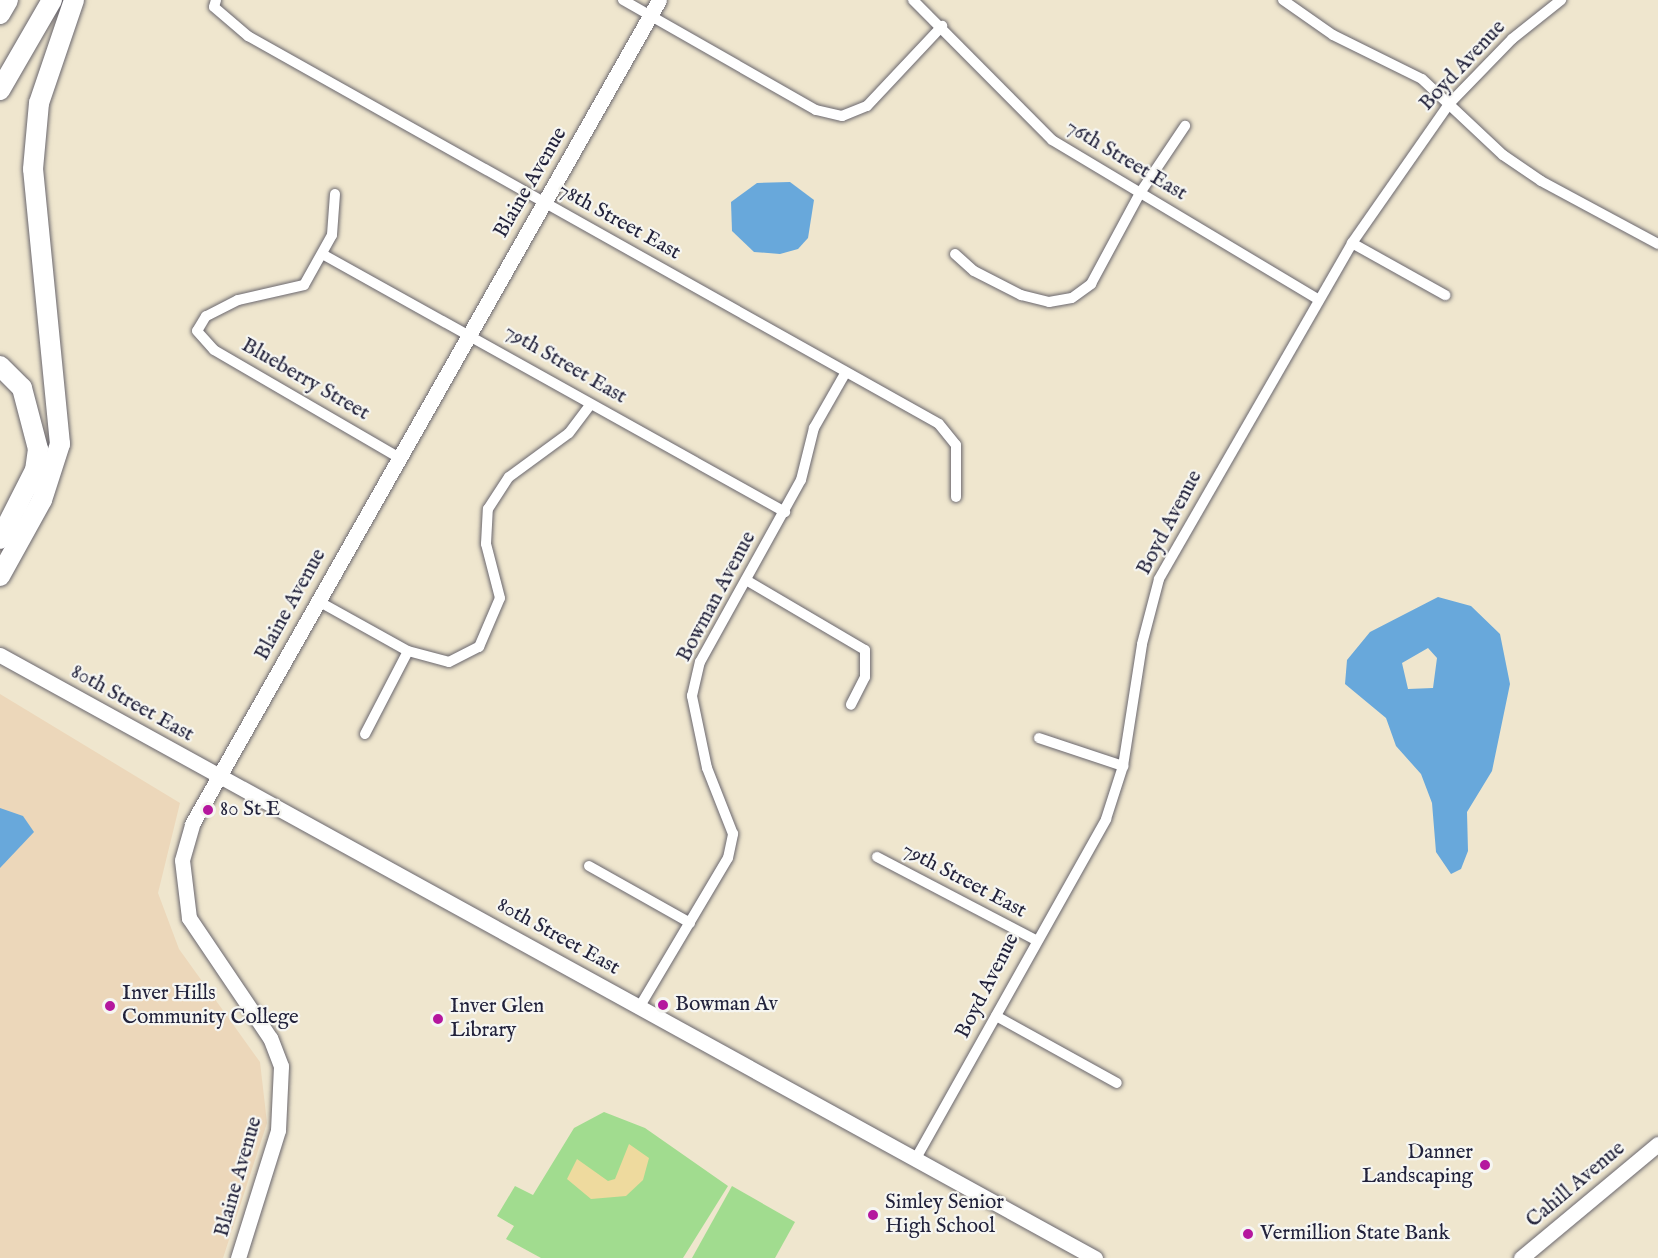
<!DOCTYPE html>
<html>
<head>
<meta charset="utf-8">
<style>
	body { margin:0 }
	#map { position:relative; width:1658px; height:1258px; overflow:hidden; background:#efe6ce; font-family:"IM FELL English",serif }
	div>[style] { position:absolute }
	.built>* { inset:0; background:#ecd7ba }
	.green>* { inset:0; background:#a1dc8f }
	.sand>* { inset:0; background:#eeda9e }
	.water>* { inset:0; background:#68a8db }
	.roads { filter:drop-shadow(0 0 2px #6a676e) drop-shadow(0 0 2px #6a676e) }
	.street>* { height:10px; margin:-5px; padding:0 5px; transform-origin:5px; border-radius:5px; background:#fff }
	.secondary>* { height:15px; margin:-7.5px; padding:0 7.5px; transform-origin:7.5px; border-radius:7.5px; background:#fff }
	.highway>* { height:20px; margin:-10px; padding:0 10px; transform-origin:10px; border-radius:10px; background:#fff }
	.dots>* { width:16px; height:16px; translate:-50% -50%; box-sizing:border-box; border:3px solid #f6f6f2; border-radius:50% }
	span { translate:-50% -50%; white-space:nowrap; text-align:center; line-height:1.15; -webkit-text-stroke:4.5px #f6f6f2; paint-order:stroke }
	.street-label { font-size:21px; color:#22223b }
	.poi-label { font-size:21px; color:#22223b }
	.left { translate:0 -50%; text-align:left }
	.right { translate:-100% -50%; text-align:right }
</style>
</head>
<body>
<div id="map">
	<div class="built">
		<i style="clip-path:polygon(0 694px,180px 803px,158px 893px,179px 949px,260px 1062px,267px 1123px,223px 1258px,0 1258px)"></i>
	</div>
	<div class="green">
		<i style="clip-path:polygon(604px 1112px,645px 1128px,728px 1186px,683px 1258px,541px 1258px,506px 1239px,514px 1226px,497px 1216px,515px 1186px,533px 1195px,574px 1128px)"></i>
		<i style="clip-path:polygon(732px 1186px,795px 1222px,775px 1258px,692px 1258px)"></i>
	</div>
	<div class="sand">
		<i style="clip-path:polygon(629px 1144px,649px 1158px,643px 1180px,626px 1196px,591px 1199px,567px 1179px,577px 1159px,608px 1181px,615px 1179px)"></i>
	</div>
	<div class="water">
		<i style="clip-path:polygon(790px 182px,814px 200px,808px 238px,798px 249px,780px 254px,754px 252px,732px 231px,731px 202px,757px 183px)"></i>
		<i style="clip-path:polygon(evenodd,1438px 597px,1471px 606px,1500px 634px,1510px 684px,1492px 771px,1467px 812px,1468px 851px,1461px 869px,1451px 874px,1436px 852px,1432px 803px,1421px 774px,1396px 746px,1386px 718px,1345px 684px,1347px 660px,1370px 632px,1438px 597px,1428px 648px,1437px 658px,1433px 688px,1408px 689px,1402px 663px,1428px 648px)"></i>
		<i style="clip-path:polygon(0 808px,23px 816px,34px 832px,0 868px)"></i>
	</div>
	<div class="roads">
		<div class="street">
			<i style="left:216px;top:0;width:7px;rotate:106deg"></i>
			<i style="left:214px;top:7px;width:45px;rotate:40.5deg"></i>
			<i style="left:248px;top:36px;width:792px;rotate:29.31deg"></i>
			<i style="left:939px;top:424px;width:27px;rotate:51deg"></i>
			<i style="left:956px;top:445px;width:52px;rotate:90deg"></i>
			<i style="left:623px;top:0;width:222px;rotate:29.7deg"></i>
			<i style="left:816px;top:110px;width:27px;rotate:13deg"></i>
			<i style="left:842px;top:116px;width:27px;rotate:-22deg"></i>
			<i style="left:867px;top:106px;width:110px;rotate:-46.8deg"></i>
			<i style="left:913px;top:0;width:197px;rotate:45.2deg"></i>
			<i style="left:1052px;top:140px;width:310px;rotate:30.9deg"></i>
			<i style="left:1283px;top:0;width:61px;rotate:35deg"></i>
			<i style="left:1333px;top:35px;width:99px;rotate:26.3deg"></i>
			<i style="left:1422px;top:79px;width:111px;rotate:43.2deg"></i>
			<i style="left:1503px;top:155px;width:46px;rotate:34.4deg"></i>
			<i style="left:1541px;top:181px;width:133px;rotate:28.3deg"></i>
			<i style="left:335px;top:194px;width:41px;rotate:94.2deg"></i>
			<i style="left:332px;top:235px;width:57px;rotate:119.2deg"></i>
			<i style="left:304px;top:285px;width:68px;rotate:167.2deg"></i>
			<i style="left:238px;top:300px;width:36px;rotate:153deg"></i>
			<i style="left:206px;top:316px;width:17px;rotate:121deg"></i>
			<i style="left:197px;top:331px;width:25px;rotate:48deg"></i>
			<i style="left:214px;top:350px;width:213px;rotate:30.2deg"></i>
			<i style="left:1352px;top:243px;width:107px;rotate:29.2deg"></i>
			<i style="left:955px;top:254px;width:25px;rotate:42deg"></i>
			<i style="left:974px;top:271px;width:53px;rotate:27.1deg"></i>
			<i style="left:1021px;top:295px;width:29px;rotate:14deg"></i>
			<i style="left:1049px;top:302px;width:23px;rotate:-10deg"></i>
			<i style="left:1072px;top:298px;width:24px;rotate:-36deg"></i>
			<i style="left:1091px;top:284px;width:103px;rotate:-61.7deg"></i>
			<i style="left:1140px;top:193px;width:81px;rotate:-56.1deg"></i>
			<i style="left:324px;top:255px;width:528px;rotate:29.14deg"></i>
			<i style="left:746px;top:580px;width:138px;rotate:30.5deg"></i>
			<i style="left:865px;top:650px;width:27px;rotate:90deg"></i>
			<i style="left:865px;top:677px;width:31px;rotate:117deg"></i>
			<i style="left:318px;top:601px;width:103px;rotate:29.1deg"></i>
			<i style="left:408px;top:651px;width:42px;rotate:15deg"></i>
			<i style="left:449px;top:662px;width:34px;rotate:-27deg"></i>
			<i style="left:479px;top:647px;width:53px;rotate:-66.8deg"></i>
			<i style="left:500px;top:598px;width:56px;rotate:-104.5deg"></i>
			<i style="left:486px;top:544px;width:35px;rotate:-87deg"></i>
			<i style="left:488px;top:509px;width:38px;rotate:-57deg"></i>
			<i style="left:509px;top:477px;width:74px;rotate:-36.3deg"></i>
			<i style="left:569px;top:433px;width:36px;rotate:-53deg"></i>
			<i style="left:365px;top:734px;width:93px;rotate:-62.6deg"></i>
			<i style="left:1039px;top:738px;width:89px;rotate:18.4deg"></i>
			<i style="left:877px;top:857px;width:177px;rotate:27.6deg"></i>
			<i style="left:589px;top:866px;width:116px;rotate:29.4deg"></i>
			<i style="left:640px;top:1006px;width:172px;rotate:-59.3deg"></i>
			<i style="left:728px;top:858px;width:25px;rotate:-78deg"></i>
			<i style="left:733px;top:834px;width:71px;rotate:-111.5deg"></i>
			<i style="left:707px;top:768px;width:74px;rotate:-101.8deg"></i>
			<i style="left:692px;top:696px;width:35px;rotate:-77deg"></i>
			<i style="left:700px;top:662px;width:208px;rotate:-61deg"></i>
			<i style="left:801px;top:480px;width:54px;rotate:-76deg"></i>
			<i style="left:814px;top:428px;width:64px;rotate:-60.3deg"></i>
			<i style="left:996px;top:1016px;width:138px;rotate:29deg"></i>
			<i style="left:915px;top:1160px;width:391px;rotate:-60.7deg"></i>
			<i style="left:1106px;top:819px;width:56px;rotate:-72.2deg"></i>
			<i style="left:1123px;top:766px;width:123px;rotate:-81.1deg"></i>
			<i style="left:1142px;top:644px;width:67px;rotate:-75.3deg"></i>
			<i style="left:1159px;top:579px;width:387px;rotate:-60.1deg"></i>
			<i style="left:1352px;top:243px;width:169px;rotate:-55.1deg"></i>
			<i style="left:1449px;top:104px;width:91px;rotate:-45.9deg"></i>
			<i style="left:1512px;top:39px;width:63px;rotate:-38.5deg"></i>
		</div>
		<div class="secondary">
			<i style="left:0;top:655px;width:1250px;rotate:28.84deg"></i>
			<i style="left:238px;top:1258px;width:134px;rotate:-72.6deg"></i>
			<i style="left:278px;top:1130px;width:64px;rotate:-87.3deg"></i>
			<i style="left:281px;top:1066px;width:30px;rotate:-111deg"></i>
			<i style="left:270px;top:1038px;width:145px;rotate:-124deg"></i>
			<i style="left:189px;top:918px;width:58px;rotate:-96.9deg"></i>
			<i style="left:182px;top:860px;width:37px;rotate:-74deg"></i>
			<i style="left:192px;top:824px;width:947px;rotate:-60.46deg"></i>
			<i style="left:1521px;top:1258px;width:178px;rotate:-39.8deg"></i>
		</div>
		<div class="highway">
			<i style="left:0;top:14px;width:16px;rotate:-60deg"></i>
			<i style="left:0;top:90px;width:104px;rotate:-60deg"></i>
			<i style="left:0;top:366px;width:31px;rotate:45deg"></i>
			<i style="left:22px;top:388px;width:63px;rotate:75.3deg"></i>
			<i style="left:38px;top:449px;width:21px;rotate:98deg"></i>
			<i style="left:35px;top:470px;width:77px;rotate:116.9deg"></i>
			<i style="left:0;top:576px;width:87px;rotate:-61.1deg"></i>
			<i style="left:42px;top:500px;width:59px;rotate:-72.2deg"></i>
			<i style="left:60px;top:444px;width:276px;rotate:-95.6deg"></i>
			<i style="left:33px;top:169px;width:66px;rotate:-84.8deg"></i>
			<i style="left:39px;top:103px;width:109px;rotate:-71.2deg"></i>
		</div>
	</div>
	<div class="dots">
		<i style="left:208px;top:810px;background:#b5179e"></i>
		<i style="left:663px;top:1005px;background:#b5179e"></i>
		<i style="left:110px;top:1006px;background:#b5179e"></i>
		<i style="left:438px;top:1019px;background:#b5179e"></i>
		<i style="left:1485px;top:1165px;background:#b5179e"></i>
		<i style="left:873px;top:1215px;background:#b5179e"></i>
		<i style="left:1248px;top:1234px;background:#b5179e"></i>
	</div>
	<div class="street-label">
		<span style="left:1463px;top:66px;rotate:-47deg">Boyd Avenue</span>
		<span style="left:1126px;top:161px;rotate:31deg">76th Street East</span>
		<span style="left:531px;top:183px;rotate:-60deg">Blaine Avenue</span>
		<span style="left:619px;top:222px;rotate:29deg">78th Street East</span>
		<span style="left:565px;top:365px;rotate:30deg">79th Street East</span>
		<span style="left:305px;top:380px;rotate:30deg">Blueberry Street</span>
		<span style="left:1170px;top:523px;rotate:-62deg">Boyd Avenue</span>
		<span style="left:717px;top:597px;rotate:-62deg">Bowman Avenue</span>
		<span style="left:291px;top:605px;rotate:-61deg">Blaine Avenue</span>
		<span style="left:132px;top:704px;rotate:29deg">80th Street East</span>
		<span style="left:964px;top:881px;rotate:28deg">79th Street East</span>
		<span style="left:558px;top:937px;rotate:29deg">80th Street East</span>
		<span style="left:988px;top:986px;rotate:-63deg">Boyd Avenue</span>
		<span style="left:239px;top:1177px;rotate:-74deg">Blaine Avenue</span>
		<span style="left:1576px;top:1185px;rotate:-40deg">Cahill Avenue</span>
	</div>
	<div class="poi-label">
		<span class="left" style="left:220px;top:810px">80 St E</span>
		<span class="left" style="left:122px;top:1006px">Inver Hills<br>Community College</span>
		<span class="left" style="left:675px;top:1005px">Bowman Av</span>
		<span class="left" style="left:450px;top:1019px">Inver Glen<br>Library</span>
		<span class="right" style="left:1473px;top:1165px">Danner<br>Landscaping</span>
		<span class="left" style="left:885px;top:1215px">Simley Senior<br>High School</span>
		<span class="left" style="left:1260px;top:1234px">Vermillion State Bank</span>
	</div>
</div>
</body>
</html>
